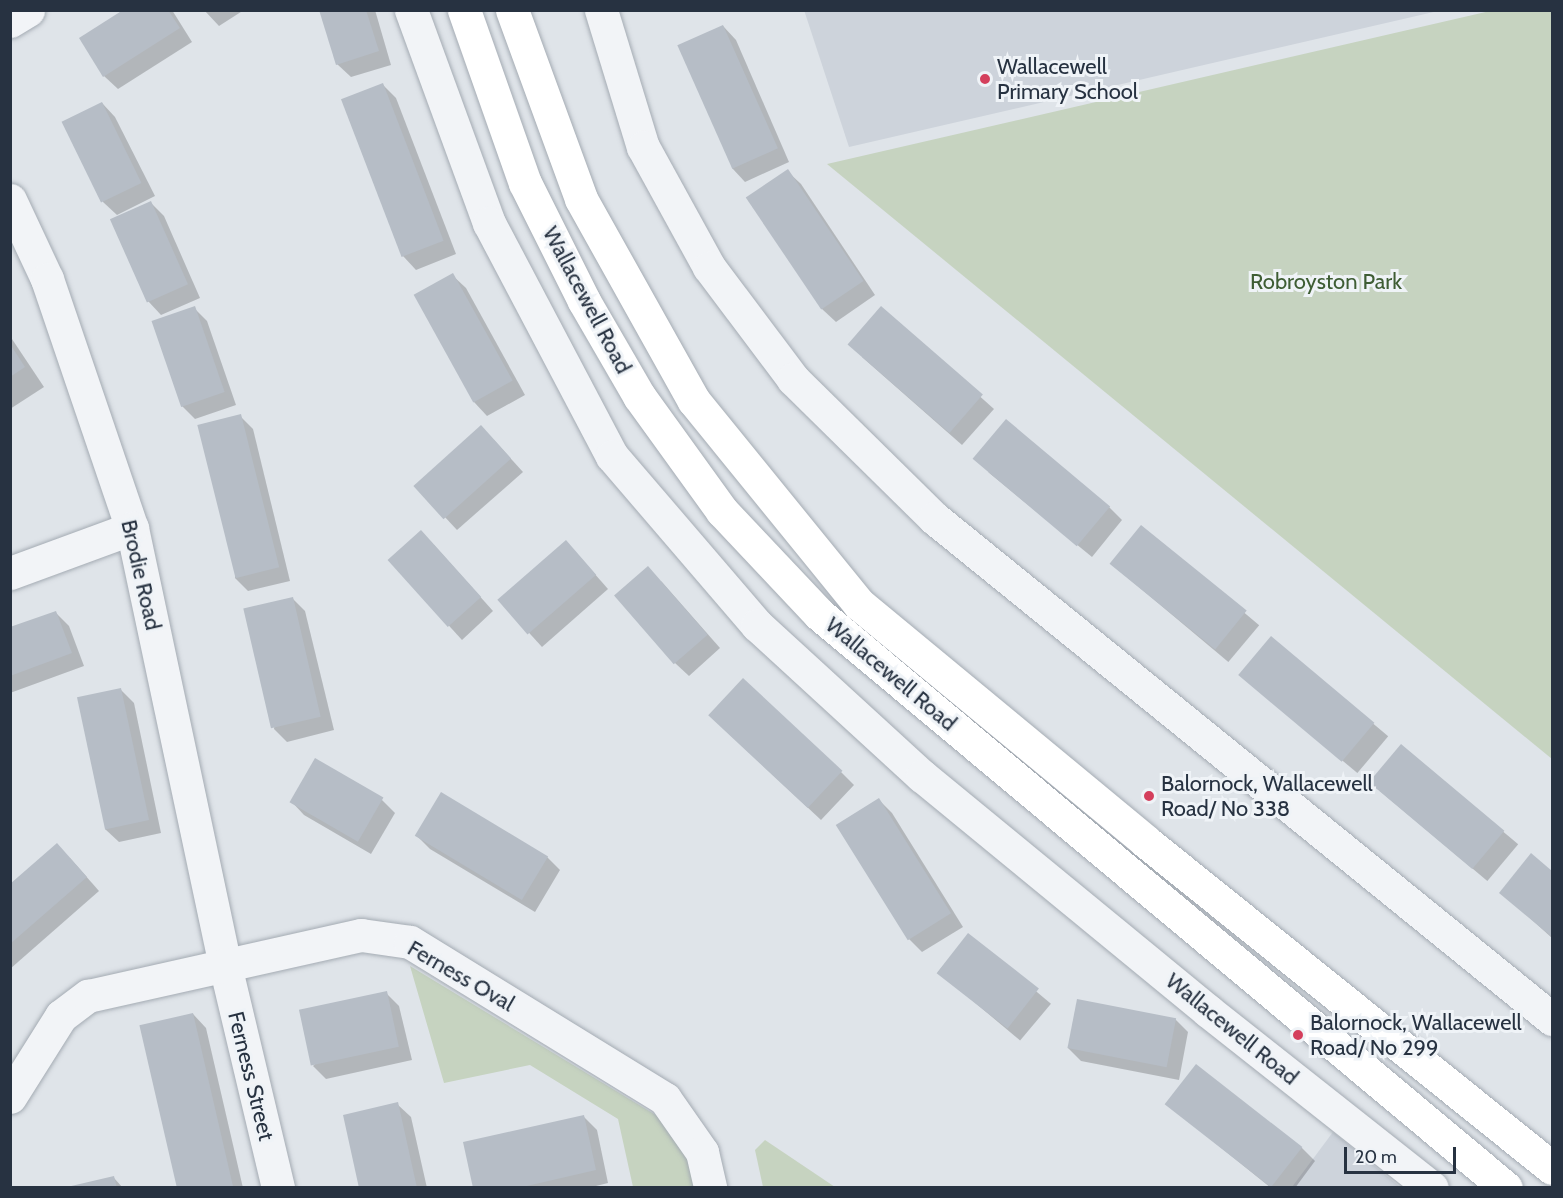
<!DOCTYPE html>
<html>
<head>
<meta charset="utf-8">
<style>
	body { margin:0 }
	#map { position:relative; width:1563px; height:1198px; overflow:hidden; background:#dfe4e9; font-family:Cabin,sans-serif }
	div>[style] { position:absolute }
	.built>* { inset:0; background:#cdd3db }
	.green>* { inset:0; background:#c6d3c0 }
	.shadow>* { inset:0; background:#0003; transform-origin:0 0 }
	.building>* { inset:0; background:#b6bdc6; transform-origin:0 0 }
	.roads { filter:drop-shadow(0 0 2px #a4abb3) drop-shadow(0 0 2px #a4abb3) }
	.street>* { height:33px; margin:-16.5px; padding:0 16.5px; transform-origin:16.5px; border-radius:16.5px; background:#f2f4f7 }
	.secondary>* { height:33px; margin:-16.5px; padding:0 16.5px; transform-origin:16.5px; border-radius:16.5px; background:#fff }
	.dots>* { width:16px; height:16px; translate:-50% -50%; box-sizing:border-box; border:3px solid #eff3f7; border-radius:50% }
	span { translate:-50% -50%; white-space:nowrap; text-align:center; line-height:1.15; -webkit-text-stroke:6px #eff3f7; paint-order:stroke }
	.poi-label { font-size:22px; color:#273241 }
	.left { translate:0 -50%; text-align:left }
	.park-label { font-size:22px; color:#3e5d34 }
	.street-label { font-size:22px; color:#273241 }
	.frame { position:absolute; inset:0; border:12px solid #273241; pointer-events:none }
	.scale { position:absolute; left:1344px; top:1147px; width:112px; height:27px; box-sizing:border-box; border:3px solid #273241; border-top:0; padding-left:8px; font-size:18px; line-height:21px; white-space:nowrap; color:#273241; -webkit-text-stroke:4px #eff3f7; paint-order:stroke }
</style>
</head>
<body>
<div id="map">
	<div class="built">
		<i style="clip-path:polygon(804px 10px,1438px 10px,1438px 11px,849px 147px)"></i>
		<i style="clip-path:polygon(1333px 1132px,1400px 1187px,1292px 1187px)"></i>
	</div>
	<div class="green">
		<i style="clip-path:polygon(1490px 11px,1552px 11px,1552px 759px,827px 164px)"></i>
		<i style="clip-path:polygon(410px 966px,669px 1123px,694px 1160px,700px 1187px,633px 1187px,618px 1119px,530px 1065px,444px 1083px)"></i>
		<i style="clip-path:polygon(765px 1140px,835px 1187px,763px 1187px,755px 1150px)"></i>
	</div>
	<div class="shadow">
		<i style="clip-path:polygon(126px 10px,172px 10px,192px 42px,118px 89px,104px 76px)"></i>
		<i style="clip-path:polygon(204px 10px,244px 10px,219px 26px)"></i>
		<i style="clip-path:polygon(321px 10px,375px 10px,391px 65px,351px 77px,337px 64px)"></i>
		<i style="clip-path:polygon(723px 26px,736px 40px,789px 162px,745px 182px,732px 168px)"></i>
		<i style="clip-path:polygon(383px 85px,396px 98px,456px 254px,416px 270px,403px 256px)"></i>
		<i style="clip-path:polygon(102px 103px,115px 117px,155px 196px,117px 215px,103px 202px)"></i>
		<i style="clip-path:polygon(787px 171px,801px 184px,875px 295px,836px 322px,822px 309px)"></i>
		<i style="clip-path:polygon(151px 203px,164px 216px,200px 298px,161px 315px,148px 301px,112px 220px)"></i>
		<i style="clip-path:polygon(452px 275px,466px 288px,525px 395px,487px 416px,474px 402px,415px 295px)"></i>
		<i style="clip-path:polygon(194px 308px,207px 321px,236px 405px,195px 419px,182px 406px)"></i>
		<i style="clip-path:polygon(881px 308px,994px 409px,962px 445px,862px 357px)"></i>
		<i style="clip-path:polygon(10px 336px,44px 387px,10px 409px)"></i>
		<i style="clip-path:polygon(240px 416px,253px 429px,290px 581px,248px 591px,235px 578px)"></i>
		<i style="clip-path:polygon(494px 440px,523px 472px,457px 530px,415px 485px)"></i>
		<i style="clip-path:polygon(988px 472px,1109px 507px,1122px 520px,1092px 557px)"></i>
		<i style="left:1142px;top:527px;width:153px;height:48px;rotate:40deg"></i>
		<i style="clip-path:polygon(434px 545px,493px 611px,462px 640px,389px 560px)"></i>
		<i style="clip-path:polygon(579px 556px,608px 589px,542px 647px,500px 601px)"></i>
		<i style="clip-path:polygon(661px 581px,720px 648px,689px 676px,675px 663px)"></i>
		<i style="clip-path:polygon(292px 598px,305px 611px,334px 730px,287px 742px,274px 729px)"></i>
		<i style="clip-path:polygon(55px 612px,69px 626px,84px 666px,10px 693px,10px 629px)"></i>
		<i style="left:1271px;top:638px;width:153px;height:48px;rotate:40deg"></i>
		<i style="clip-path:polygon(120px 689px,134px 703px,161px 833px,119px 842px,105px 829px)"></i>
		<i style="clip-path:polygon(724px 729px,841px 772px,854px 785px,821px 820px)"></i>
		<i style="left:1401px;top:746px;width:153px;height:48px;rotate:40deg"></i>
		<i style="clip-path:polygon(878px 799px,892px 813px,963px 927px,922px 952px,909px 939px)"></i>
		<i style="clip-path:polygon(382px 800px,395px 813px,371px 854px,304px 815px,291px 801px)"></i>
		<i style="clip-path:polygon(417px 836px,547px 857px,560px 870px,535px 912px,430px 849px)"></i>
		<i style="clip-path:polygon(1531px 855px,1552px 873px,1552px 938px,1501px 892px)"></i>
		<i style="clip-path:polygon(70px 858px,99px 891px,10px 969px,10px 886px)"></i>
		<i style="left:969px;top:935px;width:107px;height:48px;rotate:40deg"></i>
		<i style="clip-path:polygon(386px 993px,399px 1006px,412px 1060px,326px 1079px,313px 1066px)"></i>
		<i style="clip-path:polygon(193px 1014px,206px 1028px,243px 1188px,177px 1188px)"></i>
		<i style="clip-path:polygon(1175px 1019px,1188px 1032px,1179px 1080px,1081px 1061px,1068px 1048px)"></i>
		<i style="clip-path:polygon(397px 1104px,411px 1117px,427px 1188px,361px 1188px)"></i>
		<i style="clip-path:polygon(1167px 1104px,1302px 1148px,1315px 1161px,1295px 1188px,1271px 1188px)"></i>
		<i style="clip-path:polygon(583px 1116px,597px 1130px,608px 1183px,588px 1188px,474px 1188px)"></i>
		<i style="clip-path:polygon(114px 1178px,123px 1188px,72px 1188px)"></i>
	</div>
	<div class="building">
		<i style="clip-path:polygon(123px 10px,168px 10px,180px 28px,103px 77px,79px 38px)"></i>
		<i style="clip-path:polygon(319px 10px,366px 10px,379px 51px,336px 65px)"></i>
		<i style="left:723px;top:25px;width:135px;height:50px;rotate:66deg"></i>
		<i style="left:383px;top:83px;width:169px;height:45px;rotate:69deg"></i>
		<i style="left:102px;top:102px;width:90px;height:45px;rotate:64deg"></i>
		<i style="left:788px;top:169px;width:135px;height:51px;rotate:56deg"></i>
		<i style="left:151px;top:201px;width:91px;height:45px;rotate:66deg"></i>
		<i style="left:453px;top:273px;width:123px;height:45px;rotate:61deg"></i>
		<i style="left:195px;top:306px;width:91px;height:46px;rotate:71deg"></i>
		<i style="left:881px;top:306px;width:135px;height:51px;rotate:41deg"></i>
		<i style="clip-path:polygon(10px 344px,25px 367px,10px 377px)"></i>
		<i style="left:241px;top:414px;width:158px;height:45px;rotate:76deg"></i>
		<i style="left:1006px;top:419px;width:136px;height:52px;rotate:40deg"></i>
		<i style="left:481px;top:425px;width:45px;height:91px;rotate:48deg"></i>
		<i style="left:1141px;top:525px;width:136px;height:50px;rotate:39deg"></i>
		<i style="left:421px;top:530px;width:90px;height:45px;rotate:48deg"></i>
		<i style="left:566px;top:540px;width:46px;height:91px;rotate:49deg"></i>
		<i style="left:648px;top:566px;width:91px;height:45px;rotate:49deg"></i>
		<i style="left:293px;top:597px;width:123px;height:51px;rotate:77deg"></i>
		<i style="clip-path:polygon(56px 611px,72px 653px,10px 676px,10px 627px)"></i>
		<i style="left:1271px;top:636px;width:135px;height:51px;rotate:40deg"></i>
		<i style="left:743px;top:678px;width:136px;height:51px;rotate:43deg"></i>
		<i style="left:121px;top:688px;width:135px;height:45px;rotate:78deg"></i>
		<i style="left:1401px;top:744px;width:135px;height:50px;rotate:40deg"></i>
		<i style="left:315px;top:758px;width:79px;height:51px;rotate:30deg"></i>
		<i style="left:441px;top:792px;width:125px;height:51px;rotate:31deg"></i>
		<i style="left:879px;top:798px;width:136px;height:51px;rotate:58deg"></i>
		<i style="clip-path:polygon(57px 843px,87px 877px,10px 944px,10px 884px)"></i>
		<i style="clip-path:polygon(1531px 853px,1552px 871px,1552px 937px,1499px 893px)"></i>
		<i style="left:968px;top:933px;width:90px;height:51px;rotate:38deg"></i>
		<i style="left:387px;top:991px;width:57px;height:90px;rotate:78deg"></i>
		<i style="left:1077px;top:999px;width:101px;height:50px;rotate:11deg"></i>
		<i style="left:193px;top:1013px;width:180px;height:55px;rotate:77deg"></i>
		<i style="left:1196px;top:1064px;width:135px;height:51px;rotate:38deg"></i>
		<i style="clip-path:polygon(398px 1102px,417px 1188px,359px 1188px,343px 1115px)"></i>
		<i style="clip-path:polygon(584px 1115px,596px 1170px,518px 1188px,473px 1188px,463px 1142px)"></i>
		<i style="clip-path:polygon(114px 1176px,117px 1188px,67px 1188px,67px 1187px)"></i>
	</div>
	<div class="roads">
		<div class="street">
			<i style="left:411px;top:10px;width:227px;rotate:69.9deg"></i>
			<i style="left:489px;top:223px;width:263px;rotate:62.2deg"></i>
			<i style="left:612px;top:456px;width:223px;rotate:49.4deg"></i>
			<i style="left:757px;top:625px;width:224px;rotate:42.5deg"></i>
			<i style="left:922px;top:776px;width:370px;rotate:39.4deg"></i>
			<i style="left:1208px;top:1011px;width:285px;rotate:38.3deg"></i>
			<i style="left:601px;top:10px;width:143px;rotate:73deg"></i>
			<i style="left:643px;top:147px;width:137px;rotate:61.2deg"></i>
			<i style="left:709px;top:267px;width:140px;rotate:53.1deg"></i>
			<i style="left:793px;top:379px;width:198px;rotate:44.6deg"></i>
			<i style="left:934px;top:518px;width:796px;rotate:39.03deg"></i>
			<i style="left:10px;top:21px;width:21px;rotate:-31deg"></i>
			<i style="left:10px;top:200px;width:87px;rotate:64.9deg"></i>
			<i style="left:47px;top:279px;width:263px;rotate:71.2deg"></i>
			<i style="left:132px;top:528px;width:447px;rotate:78deg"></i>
			<i style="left:225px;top:965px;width:229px;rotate:76.6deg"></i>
			<i style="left:10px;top:573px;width:130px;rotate:-20.2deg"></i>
			<i style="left:10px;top:1097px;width:96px;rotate:-57.8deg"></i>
			<i style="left:61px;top:1016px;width:34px;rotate:-37deg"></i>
			<i style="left:88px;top:996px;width:280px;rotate:-12.6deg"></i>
			<i style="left:361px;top:935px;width:49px;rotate:8.1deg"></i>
			<i style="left:410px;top:942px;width:299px;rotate:31.6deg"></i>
			<i style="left:665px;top:1099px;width:65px;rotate:55.1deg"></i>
			<i style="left:702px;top:1152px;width:37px;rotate:77deg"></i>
		</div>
		<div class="secondary">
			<i style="left:464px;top:10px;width:183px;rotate:70.6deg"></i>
			<i style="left:525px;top:183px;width:132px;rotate:63.4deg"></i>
			<i style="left:584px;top:301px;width:110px;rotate:59.9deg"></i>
			<i style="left:639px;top:396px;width:142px;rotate:54.2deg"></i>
			<i style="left:722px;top:511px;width:141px;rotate:46.7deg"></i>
			<i style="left:819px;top:614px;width:895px;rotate:39.88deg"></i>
			<i style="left:512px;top:10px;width:201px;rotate:69.9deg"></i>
			<i style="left:581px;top:199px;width:231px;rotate:60.8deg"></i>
			<i style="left:694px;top:401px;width:262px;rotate:50.9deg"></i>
			<i style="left:859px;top:604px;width:371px;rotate:39.6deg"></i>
			<i style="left:1145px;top:841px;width:522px;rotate:38.78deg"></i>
		</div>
	</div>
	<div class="dots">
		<i style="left:985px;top:79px;background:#d43f5c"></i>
		<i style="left:1149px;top:796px;background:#d43f5c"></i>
		<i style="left:1298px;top:1035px;background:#d43f5c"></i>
	</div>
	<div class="poi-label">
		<span class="left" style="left:997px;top:79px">Wallacewell<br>Primary School</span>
		<span class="left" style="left:1161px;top:796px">Balornock, Wallacewell<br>Road/ No 338</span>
		<span class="left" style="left:1310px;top:1035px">Balornock, Wallacewell<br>Road/ No 299</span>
	</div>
	<div class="park-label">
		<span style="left:1326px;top:282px">Robroyston Park</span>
	</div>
	<div class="street-label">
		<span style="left:587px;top:300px;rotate:62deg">Wallacewell Road</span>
		<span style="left:141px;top:575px;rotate:77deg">Brodie Road</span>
		<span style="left:891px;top:674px;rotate:40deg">Wallacewell Road</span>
		<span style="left:461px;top:976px;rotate:30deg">Ferness Oval</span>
		<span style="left:1232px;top:1029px;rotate:39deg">Wallacewell Road</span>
		<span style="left:251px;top:1076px;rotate:76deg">Ferness Street</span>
	</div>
	<div class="frame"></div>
	<div class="scale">20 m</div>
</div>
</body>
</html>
